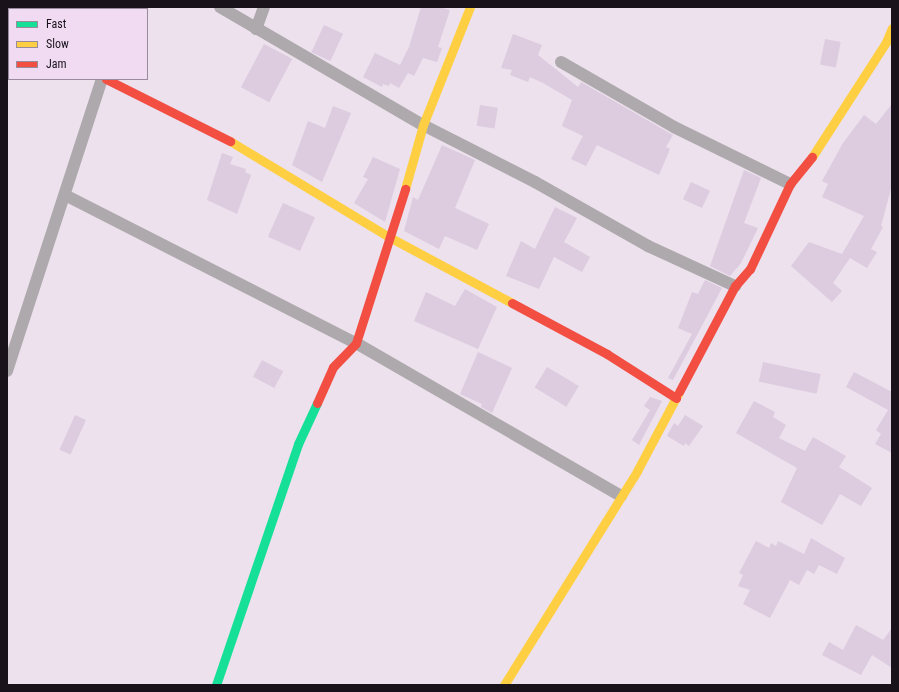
<!DOCTYPE html>
<html>
<head>
<meta charset="utf-8">
<style>
	body { margin:0 }
	#map { position:relative; width:899px; height:692px; overflow:hidden; background:#ece1ed; font-family:"Roboto Condensed",sans-serif }
	div>[style] { position:absolute }
	.building>* { inset:0; background:#ddcbdf; transform-origin:0 0 }
	.street>* { height:12px; margin:-6px; padding:0 6px; transform-origin:6px; border-radius:6px; background:#aea9ac }
	.fast>* { height:9px; margin:-4.5px; padding:0 4.5px; transform-origin:4.5px; border-radius:4.5px; background:#16e098 }
	.slow>* { height:9px; margin:-4.5px; padding:0 4.5px; transform-origin:4.5px; border-radius:4.5px; background:#ffcf43 }
	.jam>* { height:9px; margin:-4.5px; padding:0 4.5px; transform-origin:4.5px; border-radius:4.5px; background:#f24e42 }
	span { translate:-50% -50%; white-space:nowrap; text-align:center; line-height:1.15; -webkit-text-stroke:3.5px #f0dbf3; paint-order:stroke }
	.frame { position:absolute; inset:0; border:8px solid #19121a; pointer-events:none }
	.legend { position:absolute; left:8px; top:8px; width:140px; height:72px; box-sizing:border-box; background:#f0dbf3; border:1px solid #9a8b9c; margin:0; padding:5px 7px; list-style:none; font-size:12px; color:#19121a }
	.legend li { display:flex; align-items:center; gap:8px; height:20px }
	.legend b { width:20px; border:1px solid #9a8b9c }
</style>
</head>
<body>
<div id="map">
	<div class="building">
		<i style="clip-path:polygon(421px 7px,439px 7px,450px 10px,438px 47px,442px 48px,437px 62px,423px 58px,414px 76px,408px 73px,399px 88px,390px 83px,389px 86px,383px 84px,382px 87px,363px 77px,375px 53px,400px 65px,409px 47px)"></i>
		<i style="left:324px;top:25px;width:21px;height:30px;rotate:25deg"></i>
		<i style="clip-path:polygon(513px 34px,542px 45px,538px 55px,578px 87px,581px 82px,673px 135px,666px 147px,670px 149px,659px 175px,597px 145px,586px 166px,571px 159px,583px 136px,562px 126px,572px 100px,543px 83px,530px 77px,528px 82px,510px 75px,512px 70px,501px 68px)"></i>
		<i style="left:825px;top:39px;width:16px;height:26px;rotate:11deg"></i>
		<i style="left:264px;top:44px;width:32px;height:49px;rotate:28deg"></i>
		<i style="clip-path:polygon(892px 104px,892px 185px,881px 226px,883px 227px,871px 249px,877px 252px,867px 268px,850px 258px,833px 283px,842px 291px,832px 302px,791px 266px,809px 242px,842px 254px,864px 216px,822px 197px,828px 184px,822px 181px,843px 143px,864px 115px,876px 124px)"></i>
		<i style="left:480px;top:105px;width:18px;height:21px;rotate:9deg"></i>
		<i style="clip-path:polygon(333px 106px,351px 113px,322px 182px,292px 165px,308px 121px,325px 128px)"></i>
		<i style="clip-path:polygon(442px 145px,475px 160px,455px 208px,489px 224px,477px 250px,445px 236px,439px 249px,404px 231px,413px 197px,418px 200px)"></i>
		<i style="clip-path:polygon(222px 153px,233px 157px,230px 164px,246px 169px,245px 172px,251px 175px,237px 214px,207px 200px)"></i>
		<i style="clip-path:polygon(373px 157px,400px 169px,385px 222px,354px 203px,368px 179px,363px 177px)"></i>
		<i style="clip-path:polygon(744px 170px,761px 178px,744px 223px,758px 228px,741px 263px,730px 276px,710px 266px)"></i>
		<i style="left:691px;top:182px;width:21px;height:19px;rotate:25deg"></i>
		<i style="left:283px;top:203px;width:35px;height:37px;rotate:24deg"></i>
		<i style="clip-path:polygon(555px 207px,577px 218px,564px 242px,590px 257px,582px 272px,554px 257px,539px 289px,506px 276px,521px 241px,535px 249px)"></i>
		<i style="clip-path:polygon(705px 280px,722px 288px,673px 380px,668px 378px,692px 334px,678px 328px,692px 292px,698px 294px)"></i>
		<i style="clip-path:polygon(465px 289px,497px 307px,478px 349px,414px 321px,426px 292px,455px 306px)"></i>
		<i style="clip-path:polygon(478px 352px,512px 368px,492px 413px,481px 407px,482px 404px,460px 394px)"></i>
		<i style="left:262px;top:360px;width:24px;height:19px;rotate:28deg"></i>
		<i style="left:763px;top:362px;width:59px;height:20px;rotate:12deg"></i>
		<i style="left:547px;top:367px;width:37px;height:24px;rotate:31deg"></i>
		<i style="clip-path:polygon(854px 372px,892px 392px,892px 453px,875px 444px,881px 434px,876px 430px,888px 410px,846px 387px)"></i>
		<i style="clip-path:polygon(650px 397px,662px 401px,639px 445px,632px 440px,650px 410px,644px 406px)"></i>
		<i style="clip-path:polygon(754px 401px,775px 412px,773px 417px,786px 425px,779px 438px,805px 451px,813px 437px,846px 456px,839px 467px,872px 488px,861px 506px,840px 494px,822px 525px,781px 502px,797px 468px,736px 433px)"></i>
		<i style="left:75px;top:415px;width:12px;height:38px;rotate:24deg"></i>
		<i style="clip-path:polygon(685px 415px,703px 426px,689px 446px,685px 443px,684px 446px,667px 436px,674px 423px,678px 426px)"></i>
		<i style="clip-path:polygon(811px 538px,845px 558px,837px 574px,819px 565px,814px 574px,807px 570px,799px 585px,790px 580px,770px 618px,743px 604px,750px 590px,738px 586px,743px 575px,739px 573px,756px 541px,769px 548px,771px 543px,776px 546px,778px 541px,804px 554px)"></i>
		<i style="clip-path:polygon(856px 625px,883px 640px,892px 628px,892px 668px,872px 655px,861px 675px,822px 655px,829px 642px,843px 650px)"></i>
	</div>
	<div class="street">
		<i style="left:220px;top:7px;width:235px;rotate:30.2deg"></i>
		<i style="left:423px;top:125px;width:126px;rotate:27deg"></i>
		<i style="left:535px;top:182px;width:130px;rotate:29.5deg"></i>
		<i style="left:648px;top:246px;width:96px;rotate:24.7deg"></i>
		<i style="left:136px;top:9px;width:2px;rotate:-63deg"></i>
		<i style="left:256px;top:29px;width:23px;rotate:-70deg"></i>
		<i style="left:561px;top:62px;width:130px;rotate:29.9deg"></i>
		<i style="left:674px;top:127px;width:129px;rotate:26.2deg"></i>
		<i style="left:65px;top:195px;width:326px;rotate:27deg"></i>
		<i style="left:356px;top:343px;width:306px;rotate:30deg"></i>
		<i style="left:7px;top:371px;width:307px;rotate:-72deg"></i>
	</div>
	<div class="fast">
		<i style="left:216px;top:685px;width:255px;rotate:-71.2deg"></i>
		<i style="left:298px;top:444px;width:45px;rotate:-65.1deg"></i>
	</div>
	<div class="slow">
		<i style="left:230px;top:141px;width:188px;rotate:31.1deg"></i>
		<i style="left:391px;top:238px;width:137px;rotate:28.2deg"></i>
		<i style="left:812px;top:157px;width:137px;rotate:-57.2deg"></i>
		<i style="left:886px;top:42px;width:15px;rotate:-67deg"></i>
		<i style="left:405px;top:189px;width:66px;rotate:-74.3deg"></i>
		<i style="left:423px;top:125px;width:127px;rotate:-68.3deg"></i>
		<i style="left:504px;top:685px;width:252px;rotate:-58.1deg"></i>
		<i style="left:637px;top:471px;width:89px;rotate:-62deg"></i>
	</div>
	<div class="jam">
		<i style="left:106px;top:79px;width:139px;rotate:26.6deg"></i>
		<i style="left:512px;top:303px;width:108px;rotate:28.2deg"></i>
		<i style="left:607px;top:354px;width:82px;rotate:32.5deg"></i>
		<i style="left:679px;top:392px;width:120px;rotate:-62.2deg"></i>
		<i style="left:735px;top:286px;width:23px;rotate:-49deg"></i>
		<i style="left:750px;top:269px;width:94px;rotate:-64.8deg"></i>
		<i style="left:790px;top:184px;width:35px;rotate:-51deg"></i>
		<i style="left:317px;top:403px;width:39px;rotate:-66deg"></i>
		<i style="left:333px;top:367px;width:33px;rotate:-46deg"></i>
		<i style="left:356px;top:343px;width:162px;rotate:-72.3deg"></i>
	</div>
	<div class="frame"></div>
	<ul class="legend">
	<li><b style="height:5px;background:#16e098"></b>Fast</li>
	<li><b style="height:5px;background:#ffcf43"></b>Slow</li>
	<li><b style="height:5px;background:#f24e42"></b>Jam</li>
	</ul>
</div>
</body>
</html>
